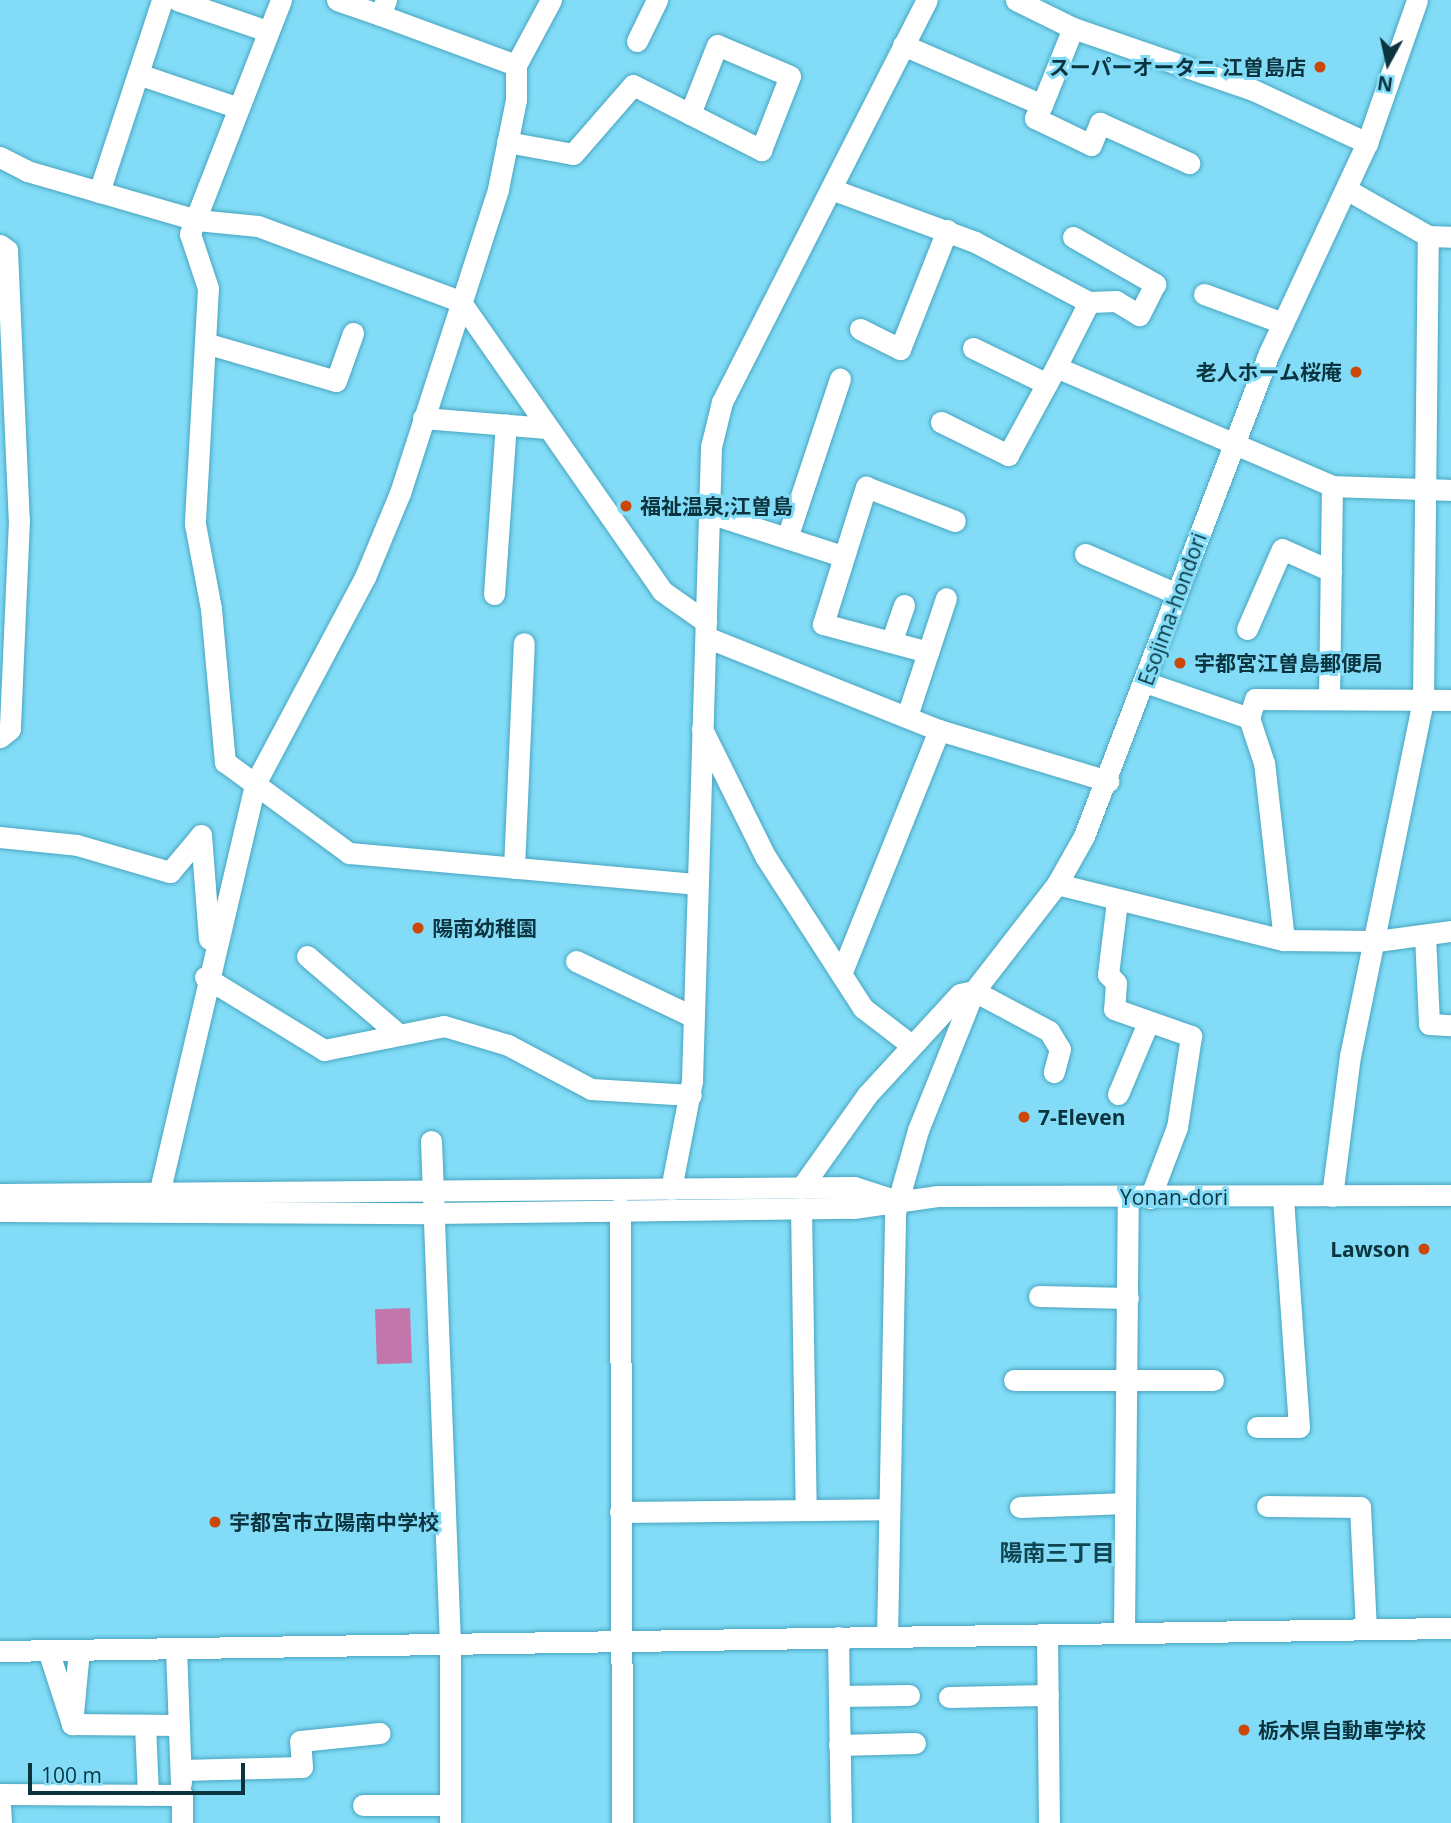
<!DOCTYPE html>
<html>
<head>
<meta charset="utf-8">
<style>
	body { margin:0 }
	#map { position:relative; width:1451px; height:1823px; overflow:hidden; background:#82dcf7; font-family:"Open Sans","Noto Sans JP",sans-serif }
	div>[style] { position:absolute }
	.water>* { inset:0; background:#c276aa; transform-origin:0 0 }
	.roads { filter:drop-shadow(0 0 2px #49a5bf) drop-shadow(0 0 2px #49a5bf) }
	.minor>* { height:21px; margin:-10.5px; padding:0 10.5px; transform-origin:10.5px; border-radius:10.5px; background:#fff }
	.dots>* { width:19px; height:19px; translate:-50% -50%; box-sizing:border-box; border:4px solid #82dcf7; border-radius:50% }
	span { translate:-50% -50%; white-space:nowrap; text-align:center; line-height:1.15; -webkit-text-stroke:6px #82dcf7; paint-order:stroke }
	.poi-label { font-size:21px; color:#0c343f; font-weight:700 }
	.right { translate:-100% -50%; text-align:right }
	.left { translate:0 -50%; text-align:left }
	.street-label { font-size:21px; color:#0c343f }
	.neighbourhood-label { font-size:23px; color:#114451; font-weight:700 }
	.north { position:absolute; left:1353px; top:28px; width:70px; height:70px; -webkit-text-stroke:5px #82dcf7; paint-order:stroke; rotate:188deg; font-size:19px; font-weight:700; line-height:28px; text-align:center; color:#0c343f }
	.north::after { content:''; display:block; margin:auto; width:24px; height:32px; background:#0c343f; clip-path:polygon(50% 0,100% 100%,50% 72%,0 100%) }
	.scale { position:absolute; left:28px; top:1763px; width:217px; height:32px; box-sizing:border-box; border:4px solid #0c343f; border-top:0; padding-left:9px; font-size:21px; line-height:24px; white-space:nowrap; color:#0c343f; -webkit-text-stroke:5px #82dcf7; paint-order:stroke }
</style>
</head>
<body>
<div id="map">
	<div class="water">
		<i style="left:410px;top:1308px;width:55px;height:35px;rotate:88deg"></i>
	</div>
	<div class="roads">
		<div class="minor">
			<i style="left:177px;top:0;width:95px;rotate:19deg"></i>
			<i style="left:281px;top:0;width:251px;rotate:111.3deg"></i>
			<i style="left:190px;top:234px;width:57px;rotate:71.6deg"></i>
			<i style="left:208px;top:288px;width:236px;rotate:93.2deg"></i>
			<i style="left:195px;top:524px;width:86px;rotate:79.3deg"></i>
			<i style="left:211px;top:609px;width:154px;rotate:84.8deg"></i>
			<i style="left:225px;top:762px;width:154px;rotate:36.3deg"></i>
			<i style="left:349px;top:853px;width:348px;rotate:5.1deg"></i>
			<i style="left:337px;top:0;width:46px;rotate:19.2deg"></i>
			<i style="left:380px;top:15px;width:16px;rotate:-68deg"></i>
			<i style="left:1016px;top:0;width:64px;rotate:26.2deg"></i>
			<i style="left:380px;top:15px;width:145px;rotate:20.2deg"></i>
			<i style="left:637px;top:41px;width:46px;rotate:-64deg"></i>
			<i style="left:903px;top:45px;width:151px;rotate:23.3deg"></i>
			<i style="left:1042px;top:105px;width:83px;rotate:-68.1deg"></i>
			<i style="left:1073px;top:28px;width:190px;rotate:19deg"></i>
			<i style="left:1253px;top:90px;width:126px;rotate:24.9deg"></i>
			<i style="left:138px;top:74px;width:103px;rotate:18.6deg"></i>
			<i style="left:1042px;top:105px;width:15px;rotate:118deg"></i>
			<i style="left:1035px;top:118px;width:62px;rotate:25.7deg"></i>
			<i style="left:1091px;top:145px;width:24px;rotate:-68deg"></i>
			<i style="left:1100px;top:123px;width:98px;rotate:24.2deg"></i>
			<i style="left:507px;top:142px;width:67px;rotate:10.3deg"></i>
			<i style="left:573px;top:154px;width:91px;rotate:-49deg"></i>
			<i style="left:633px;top:85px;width:144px;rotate:26.9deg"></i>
			<i style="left:761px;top:150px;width:79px;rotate:-68.6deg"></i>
			<i style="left:790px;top:76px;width:79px;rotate:-157deg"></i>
			<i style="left:717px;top:45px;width:74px;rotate:111.4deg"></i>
			<i style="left:0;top:157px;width:30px;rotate:27deg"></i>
			<i style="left:27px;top:171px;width:177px;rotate:16.1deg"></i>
			<i style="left:197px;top:220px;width:61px;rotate:5.6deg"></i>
			<i style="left:258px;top:226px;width:215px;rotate:20.4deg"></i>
			<i style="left:460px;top:301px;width:353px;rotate:55.1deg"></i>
			<i style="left:662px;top:591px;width:54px;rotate:35.2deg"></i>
			<i style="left:831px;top:189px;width:153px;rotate:20.2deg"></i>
			<i style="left:975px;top:242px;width:129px;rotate:27.8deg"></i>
			<i style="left:1089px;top:302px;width:73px;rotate:116.9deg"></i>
			<i style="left:1056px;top:367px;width:301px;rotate:23.3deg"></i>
			<i style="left:1332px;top:486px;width:119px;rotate:1.9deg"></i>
			<i style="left:1346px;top:189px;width:95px;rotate:29.8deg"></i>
			<i style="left:1428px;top:236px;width:23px;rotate:2deg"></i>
			<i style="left:99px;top:192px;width:202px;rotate:-71.8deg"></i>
			<i style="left:1073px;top:237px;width:95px;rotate:29.8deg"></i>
			<i style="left:1155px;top:284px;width:35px;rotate:117deg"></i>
			<i style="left:1139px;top:315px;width:27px;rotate:-149deg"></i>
			<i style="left:1116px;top:301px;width:27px;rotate:178deg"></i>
			<i style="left:0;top:245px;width:9px;rotate:36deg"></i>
			<i style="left:7px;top:250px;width:270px;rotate:87.5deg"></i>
			<i style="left:19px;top:520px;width:209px;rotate:92.5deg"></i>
			<i style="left:10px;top:729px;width:13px;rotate:141deg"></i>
			<i style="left:1204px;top:294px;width:84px;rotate:20.2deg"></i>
			<i style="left:860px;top:329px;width:45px;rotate:26.6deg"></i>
			<i style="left:900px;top:349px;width:128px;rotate:-68.4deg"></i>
			<i style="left:205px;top:343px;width:136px;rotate:16.2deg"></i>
			<i style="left:336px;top:381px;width:51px;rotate:-70.5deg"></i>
			<i style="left:973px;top:348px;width:82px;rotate:25.9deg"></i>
			<i style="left:423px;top:418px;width:124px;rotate:4.6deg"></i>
			<i style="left:941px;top:422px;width:75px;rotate:26.2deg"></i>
			<i style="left:1008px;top:455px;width:100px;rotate:-61.4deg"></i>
			<i style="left:709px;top:513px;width:140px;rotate:17.9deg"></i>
			<i style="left:787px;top:538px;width:168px;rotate:-71.6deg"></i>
			<i style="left:1085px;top:554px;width:100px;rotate:23.5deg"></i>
			<i style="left:494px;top:594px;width:170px;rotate:-86deg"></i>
			<i style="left:1247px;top:629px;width:87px;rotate:-66.4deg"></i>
			<i style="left:1282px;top:549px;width:54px;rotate:24.2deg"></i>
			<i style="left:706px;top:637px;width:251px;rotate:21.8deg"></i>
			<i style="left:939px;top:730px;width:177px;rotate:16.8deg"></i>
			<i style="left:892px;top:640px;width:37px;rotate:-71deg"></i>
			<i style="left:928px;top:652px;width:109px;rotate:-165.1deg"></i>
			<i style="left:823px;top:624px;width:144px;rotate:-72.6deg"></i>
			<i style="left:866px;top:487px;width:95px;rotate:20.9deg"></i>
			<i style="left:1145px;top:682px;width:110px;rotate:19.1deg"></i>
			<i style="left:1329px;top:699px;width:213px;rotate:-89.2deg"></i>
			<i style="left:907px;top:716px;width:124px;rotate:-71.7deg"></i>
			<i style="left:702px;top:729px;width:142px;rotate:63.6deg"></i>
			<i style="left:765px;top:856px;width:181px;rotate:57.2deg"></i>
			<i style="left:863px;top:1008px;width:59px;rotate:37.5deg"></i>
			<i style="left:0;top:837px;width:77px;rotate:5.9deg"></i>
			<i style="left:77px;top:845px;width:97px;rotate:16.2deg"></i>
			<i style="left:170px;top:872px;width:48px;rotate:-50deg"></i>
			<i style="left:201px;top:835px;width:104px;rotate:85.6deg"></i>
			<i style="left:514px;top:868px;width:225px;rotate:-87.5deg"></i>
			<i style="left:1057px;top:884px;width:234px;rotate:13.9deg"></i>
			<i style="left:1284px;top:940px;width:93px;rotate:0.6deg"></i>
			<i style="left:1377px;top:941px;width:75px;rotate:-7.7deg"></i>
			<i style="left:1117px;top:901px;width:74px;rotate:97deg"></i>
			<i style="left:1108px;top:974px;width:12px;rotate:48deg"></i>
			<i style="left:1116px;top:983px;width:26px;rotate:94deg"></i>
			<i style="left:1114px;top:1009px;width:82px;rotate:19.3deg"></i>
			<i style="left:1191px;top:1036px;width:92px;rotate:98.7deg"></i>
			<i style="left:1177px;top:1127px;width:76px;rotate:110.8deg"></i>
			<i style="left:1425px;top:935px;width:89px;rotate:87.4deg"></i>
			<i style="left:1429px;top:1024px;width:22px;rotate:3deg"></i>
			<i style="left:1284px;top:940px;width:178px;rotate:-96.4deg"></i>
			<i style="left:1264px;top:763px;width:47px;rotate:-108.4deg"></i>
			<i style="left:1249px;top:718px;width:20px;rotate:-72deg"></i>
			<i style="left:1255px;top:699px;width:196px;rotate:0.3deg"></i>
			<i style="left:307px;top:956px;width:120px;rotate:40.6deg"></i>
			<i style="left:576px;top:961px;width:128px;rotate:25.4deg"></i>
			<i style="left:841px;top:974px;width:263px;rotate:-68.1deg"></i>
			<i style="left:205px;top:977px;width:140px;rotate:31.5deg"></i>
			<i style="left:324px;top:1050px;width:122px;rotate:-11.3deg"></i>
			<i style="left:444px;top:1026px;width:67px;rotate:16.5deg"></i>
			<i style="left:508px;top:1045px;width:94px;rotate:27.9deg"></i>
			<i style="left:591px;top:1089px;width:100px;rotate:3.4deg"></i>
			<i style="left:1118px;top:1094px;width:75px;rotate:-67.2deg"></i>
			<i style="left:431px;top:1141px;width:503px;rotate:87.84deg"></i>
			<i style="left:450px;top:1644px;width:179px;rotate:90deg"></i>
			<i style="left:801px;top:1188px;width:114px;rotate:-54.6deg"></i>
			<i style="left:867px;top:1095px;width:137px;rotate:-47.4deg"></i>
			<i style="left:960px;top:994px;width:14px;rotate:-12deg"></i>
			<i style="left:974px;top:991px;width:85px;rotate:28.1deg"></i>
			<i style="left:1049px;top:1031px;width:21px;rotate:59deg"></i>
			<i style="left:1060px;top:1049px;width:24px;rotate:105deg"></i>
			<i style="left:671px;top:1189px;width:110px;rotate:-79deg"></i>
			<i style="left:692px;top:1081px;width:634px;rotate:-88.28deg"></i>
			<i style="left:711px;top:447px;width:46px;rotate:-76.3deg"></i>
			<i style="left:722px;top:402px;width:451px;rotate:-63deg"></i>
			<i style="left:0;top:1194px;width:854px;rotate:-0.47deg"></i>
			<i style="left:854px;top:1187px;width:40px;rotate:18deg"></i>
			<i style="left:1332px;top:1196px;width:141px;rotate:-82.7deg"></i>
			<i style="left:1350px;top:1056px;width:364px;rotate:-78.4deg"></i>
			<i style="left:1423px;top:699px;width:463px;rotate:-89.4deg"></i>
			<i style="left:620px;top:1208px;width:615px;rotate:89.81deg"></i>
			<i style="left:801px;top:1208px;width:302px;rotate:89.1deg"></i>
			<i style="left:0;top:1211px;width:433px;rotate:0.3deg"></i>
			<i style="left:433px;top:1213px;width:420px;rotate:-0.7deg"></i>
			<i style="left:853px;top:1208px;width:85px;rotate:-8.1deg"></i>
			<i style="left:937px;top:1196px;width:514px;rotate:-0.11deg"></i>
			<i style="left:155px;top:1211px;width:441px;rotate:-76.8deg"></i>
			<i style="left:256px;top:782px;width:232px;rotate:-62deg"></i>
			<i style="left:365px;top:577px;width:91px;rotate:-67.4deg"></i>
			<i style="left:400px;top:493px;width:319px;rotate:-72.1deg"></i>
			<i style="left:498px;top:189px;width:91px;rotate:-78.6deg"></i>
			<i style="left:516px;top:100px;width:35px;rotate:-90deg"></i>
			<i style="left:516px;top:65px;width:74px;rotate:-61.7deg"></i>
			<i style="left:1039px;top:1296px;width:89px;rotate:1.3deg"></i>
			<i style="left:1014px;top:1380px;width:199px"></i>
			<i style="left:1257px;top:1427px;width:42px"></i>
			<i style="left:1299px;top:1427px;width:232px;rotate:-94deg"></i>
			<i style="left:1267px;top:1506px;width:93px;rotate:0.6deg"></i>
			<i style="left:1360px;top:1507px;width:122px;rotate:87.2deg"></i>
			<i style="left:1020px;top:1507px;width:105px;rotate:-2.2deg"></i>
			<i style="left:620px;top:1512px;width:268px;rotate:-0.6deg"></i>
			<i style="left:1124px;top:1633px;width:435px;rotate:-89.5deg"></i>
			<i style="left:1047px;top:1634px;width:189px;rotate:89.4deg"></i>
			<i style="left:838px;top:1637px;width:186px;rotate:89.1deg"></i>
			<i style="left:887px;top:1637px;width:425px;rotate:-88.9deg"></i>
			<i style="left:895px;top:1212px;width:85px;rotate:-74.3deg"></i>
			<i style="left:918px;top:1130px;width:150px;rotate:-68.1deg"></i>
			<i style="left:974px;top:991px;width:135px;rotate:-52.2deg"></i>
			<i style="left:1057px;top:884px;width:55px;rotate:-60.6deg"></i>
			<i style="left:1084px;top:836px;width:517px;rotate:-69.04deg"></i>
			<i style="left:1269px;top:353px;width:232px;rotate:-65deg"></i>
			<i style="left:1367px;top:143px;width:151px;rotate:-70.7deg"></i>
			<i style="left:176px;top:1648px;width:135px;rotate:87.9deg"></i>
			<i style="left:48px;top:1650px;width:78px;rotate:72deg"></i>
			<i style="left:72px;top:1724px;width:74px;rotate:-84.6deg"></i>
			<i style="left:0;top:1651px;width:1451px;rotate:-0.91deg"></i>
			<i style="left:839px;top:1696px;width:70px;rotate:-0.8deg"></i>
			<i style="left:949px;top:1697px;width:99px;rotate:-1.2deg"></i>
			<i style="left:72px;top:1724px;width:107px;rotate:0.5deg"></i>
			<i style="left:145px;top:1725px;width:70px;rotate:87.5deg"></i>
			<i style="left:839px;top:1745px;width:76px;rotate:-1.5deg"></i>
			<i style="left:181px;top:1770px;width:121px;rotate:-1.4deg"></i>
			<i style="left:302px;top:1767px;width:26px;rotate:-94deg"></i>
			<i style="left:300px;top:1741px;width:80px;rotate:-5.7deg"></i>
			<i style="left:0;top:1794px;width:182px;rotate:0.3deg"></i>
			<i style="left:182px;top:1795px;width:28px;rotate:90deg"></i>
			<i style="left:0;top:1804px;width:19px;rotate:87deg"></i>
			<i style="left:363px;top:1805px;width:87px"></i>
		</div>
	</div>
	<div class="dots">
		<i style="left:1320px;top:67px;background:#cc4607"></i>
		<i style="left:1356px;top:372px;background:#cc4607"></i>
		<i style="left:626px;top:506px;background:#cc4607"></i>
		<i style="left:1180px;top:663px;background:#cc4607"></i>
		<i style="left:418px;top:928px;background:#cc4607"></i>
		<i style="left:1024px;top:1117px;background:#cc4607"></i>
		<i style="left:1424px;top:1249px;background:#cc4607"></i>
		<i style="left:215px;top:1522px;background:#cc4607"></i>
		<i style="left:1244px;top:1730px;background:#cc4607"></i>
	</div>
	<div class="poi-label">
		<span class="right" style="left:1306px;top:67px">スーパーオータニ 江曽島店</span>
		<span class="right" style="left:1342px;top:372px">老人ホーム桜庵</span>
		<span class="left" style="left:640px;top:506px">福祉温泉;江曽島</span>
		<span class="left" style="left:1194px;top:663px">宇都宮江曽島郵便局</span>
		<span class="left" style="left:432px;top:928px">陽南幼稚園</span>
		<span class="left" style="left:1038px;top:1117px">7-Eleven</span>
		<span class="right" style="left:1410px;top:1249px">Lawson</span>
		<span class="left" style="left:229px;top:1522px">宇都宮市立陽南中学校</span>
		<span class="left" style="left:1258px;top:1730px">栃木県自動車学校</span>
	</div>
	<div class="street-label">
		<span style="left:1172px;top:609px;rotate:-70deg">Esojima-hondori</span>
		<span style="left:1174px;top:1197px">Yonan-dori</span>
	</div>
	<div class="neighbourhood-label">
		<span style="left:1057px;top:1552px">陽南三丁目</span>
	</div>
	<div class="north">N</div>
	<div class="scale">100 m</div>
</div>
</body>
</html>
